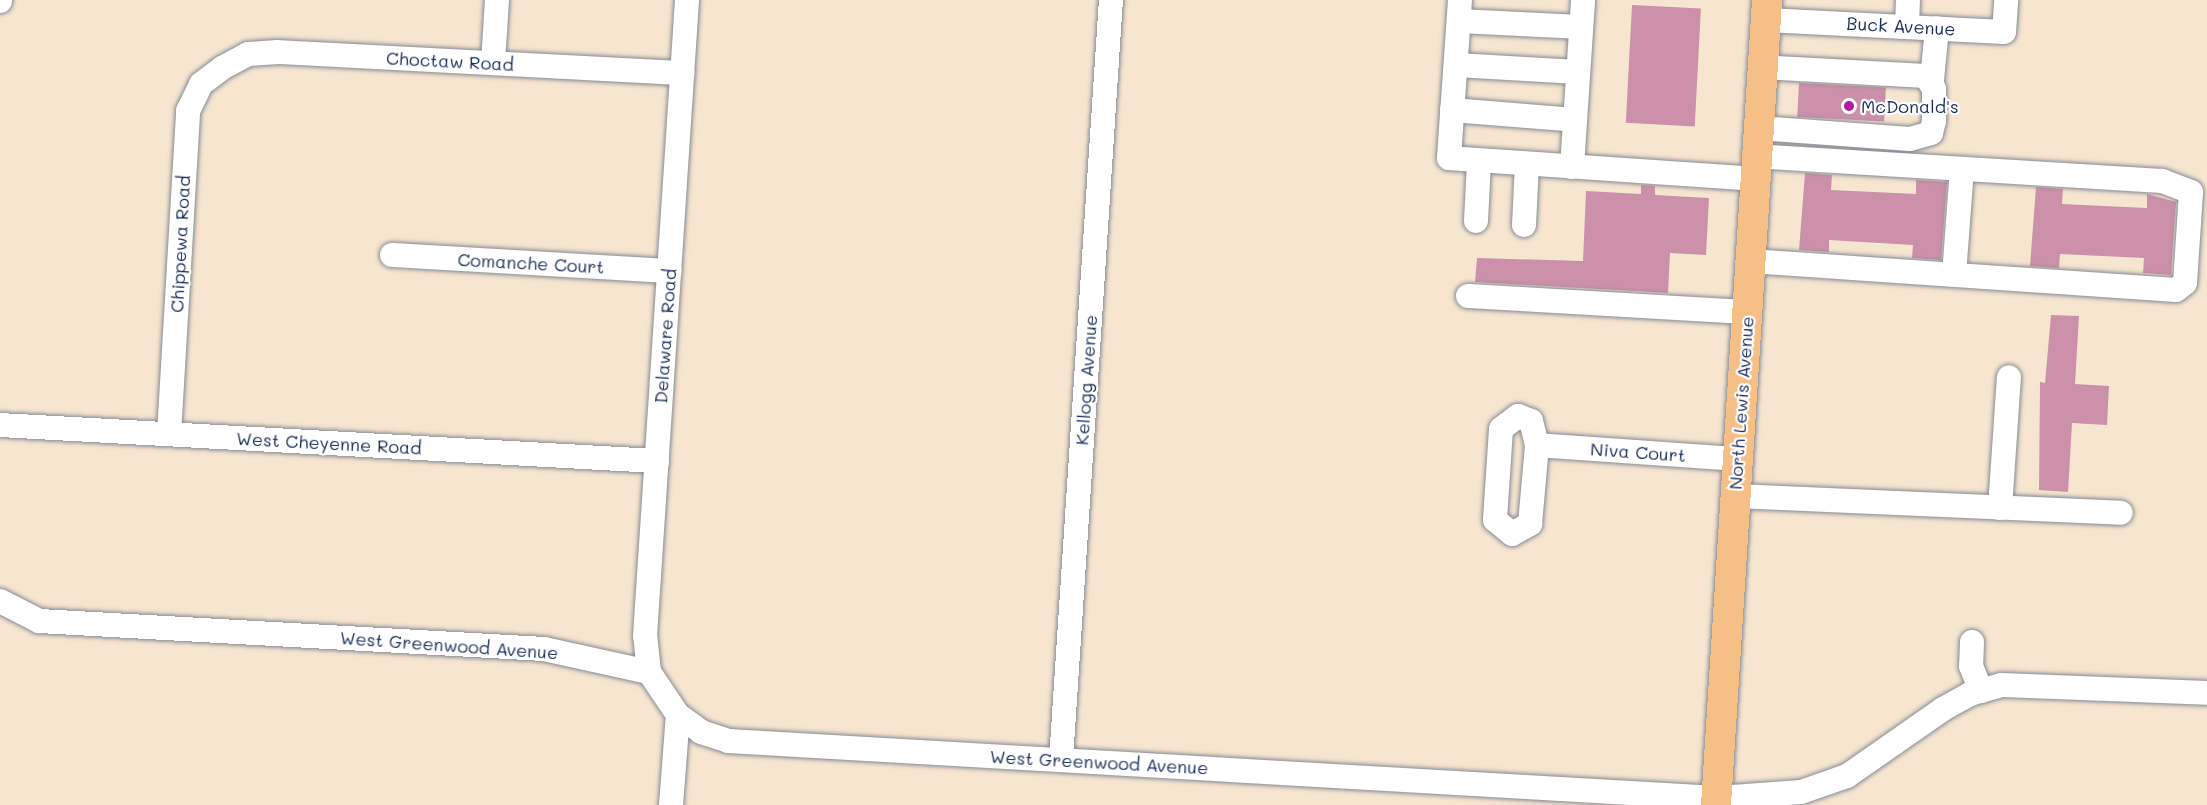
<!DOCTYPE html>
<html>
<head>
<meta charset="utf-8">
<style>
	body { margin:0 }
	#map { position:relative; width:2207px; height:805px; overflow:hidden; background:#f6e6cf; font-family:Mali,sans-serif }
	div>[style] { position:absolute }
	.building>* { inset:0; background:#cc90ab; transform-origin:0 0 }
	.roads { filter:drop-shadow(0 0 2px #888a96) drop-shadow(0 0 2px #888a96) }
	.minor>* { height:24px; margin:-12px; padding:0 12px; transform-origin:12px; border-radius:12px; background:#fff }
	.major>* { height:30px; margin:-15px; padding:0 15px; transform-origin:15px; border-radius:15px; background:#f5bf86 }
	.dots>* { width:16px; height:16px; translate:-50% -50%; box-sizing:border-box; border:3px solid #fff; border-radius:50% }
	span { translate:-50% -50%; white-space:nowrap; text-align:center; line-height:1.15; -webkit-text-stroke:4.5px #fff; paint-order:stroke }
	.street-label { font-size:18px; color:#1b2f5e }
	.poi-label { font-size:18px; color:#1b2f5e }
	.left { translate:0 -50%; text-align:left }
</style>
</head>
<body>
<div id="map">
	<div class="building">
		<i style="left:1632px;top:5px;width:69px;height:118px;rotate:3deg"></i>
		<i style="left:1799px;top:83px;width:87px;height:34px;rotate:3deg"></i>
		<i style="clip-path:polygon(1805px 173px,1832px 175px,1831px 190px,1916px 194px,1916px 180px,1947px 182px,1941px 260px,1912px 258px,1913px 245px,1829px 240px,1829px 252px,1799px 250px)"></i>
		<i style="clip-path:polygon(1641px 185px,1655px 186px,1655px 195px,1709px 198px,1706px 255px,1670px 253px,1668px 293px,1475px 282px,1477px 258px,1583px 261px,1586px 191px,1641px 194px)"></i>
		<i style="clip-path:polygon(2036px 187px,2063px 189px,2062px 204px,2147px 208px,2147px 194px,2176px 202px,2171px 275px,2143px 273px,2144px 258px,2060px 254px,2059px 268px,2030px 266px)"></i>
		<i style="clip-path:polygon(2051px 315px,2079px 316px,2075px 384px,2109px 386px,2107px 425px,2072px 423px,2068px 492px,2039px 490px,2040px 382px,2045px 383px)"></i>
	</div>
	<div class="roads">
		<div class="minor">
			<i style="left:1460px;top:0;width:158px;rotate:94deg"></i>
			<i style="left:1449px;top:158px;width:308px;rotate:3.9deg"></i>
			<i style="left:0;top:1px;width:1px;rotate:-90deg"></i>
			<i style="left:1766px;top:20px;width:238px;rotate:2.9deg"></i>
			<i style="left:2004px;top:32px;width:32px;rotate:-86deg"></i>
			<i style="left:1459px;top:21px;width:122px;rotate:2.8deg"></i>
			<i style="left:1907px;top:27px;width:27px;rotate:-88deg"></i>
			<i style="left:493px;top:63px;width:63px;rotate:-86.4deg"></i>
			<i style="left:1456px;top:65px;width:122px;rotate:3.3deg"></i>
			<i style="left:1932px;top:80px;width:52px;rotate:-84.5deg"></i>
			<i style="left:1452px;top:110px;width:123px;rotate:4.6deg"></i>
			<i style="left:1759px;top:128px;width:151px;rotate:4.2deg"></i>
			<i style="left:1910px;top:139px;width:22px;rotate:-16deg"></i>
			<i style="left:1931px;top:133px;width:12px;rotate:-76deg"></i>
			<i style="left:1934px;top:121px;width:32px;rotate:-90deg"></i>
			<i style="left:1934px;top:89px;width:15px;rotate:-122deg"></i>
			<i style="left:1926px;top:76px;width:164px;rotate:-176.9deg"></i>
			<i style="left:1572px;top:167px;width:167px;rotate:-86.2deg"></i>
			<i style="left:1476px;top:221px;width:60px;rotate:-87.1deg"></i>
			<i style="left:1524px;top:225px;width:61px;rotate:-87.2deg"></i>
			<i style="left:392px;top:255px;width:278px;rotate:3.3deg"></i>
			<i style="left:1750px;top:261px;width:427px;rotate:3.9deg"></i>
			<i style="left:2176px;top:290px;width:11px;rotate:-38deg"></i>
			<i style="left:2185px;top:283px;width:91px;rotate:-86.2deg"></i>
			<i style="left:2191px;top:192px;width:31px;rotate:-159deg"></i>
			<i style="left:2162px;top:181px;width:406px;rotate:-176.5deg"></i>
			<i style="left:1954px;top:275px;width:106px;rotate:-85.7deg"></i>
			<i style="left:1468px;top:296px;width:279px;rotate:3.3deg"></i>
			<i style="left:0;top:425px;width:658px;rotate:3.14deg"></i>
			<i style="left:169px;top:434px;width:324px;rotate:-86.6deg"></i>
			<i style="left:188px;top:111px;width:30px;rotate:-64deg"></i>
			<i style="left:201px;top:84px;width:26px;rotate:-37deg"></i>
			<i style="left:222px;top:68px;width:30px;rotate:-28deg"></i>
			<i style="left:248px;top:54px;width:30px;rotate:-4deg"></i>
			<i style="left:278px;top:52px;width:405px;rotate:3deg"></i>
			<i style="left:1537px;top:445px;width:25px;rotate:-104deg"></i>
			<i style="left:1531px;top:421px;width:14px;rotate:-159deg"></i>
			<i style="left:1518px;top:416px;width:21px;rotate:143deg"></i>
			<i style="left:1501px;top:429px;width:91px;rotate:93.8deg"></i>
			<i style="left:1495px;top:520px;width:22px;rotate:39deg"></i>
			<i style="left:1512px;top:534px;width:21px;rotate:-29deg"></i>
			<i style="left:1530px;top:524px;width:79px;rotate:-84.9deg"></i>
			<i style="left:1537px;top:445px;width:201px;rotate:4deg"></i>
			<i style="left:1736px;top:496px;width:385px;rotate:2.5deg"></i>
			<i style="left:2000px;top:508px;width:131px;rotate:-86.1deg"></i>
			<i style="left:0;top:601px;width:44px;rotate:27.1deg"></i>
			<i style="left:39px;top:621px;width:506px;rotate:3.17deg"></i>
			<i style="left:544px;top:649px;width:107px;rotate:12.4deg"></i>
			<i style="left:649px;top:672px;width:52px;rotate:56deg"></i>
			<i style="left:678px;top:715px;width:29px;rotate:36deg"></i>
			<i style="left:701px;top:732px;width:28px;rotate:18deg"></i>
			<i style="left:728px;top:741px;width:991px;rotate:3.3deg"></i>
			<i style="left:1717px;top:798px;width:84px;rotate:-4.1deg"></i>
			<i style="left:1801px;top:792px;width:49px;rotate:-19.2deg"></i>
			<i style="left:1847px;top:776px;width:117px;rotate:-34.9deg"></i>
			<i style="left:1943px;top:709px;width:31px;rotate:-29deg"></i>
			<i style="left:1970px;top:694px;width:33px;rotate:-16deg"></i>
			<i style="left:2002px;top:685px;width:205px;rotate:2.2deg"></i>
			<i style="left:1972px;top:642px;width:24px;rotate:92deg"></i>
			<i style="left:1971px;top:666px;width:27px;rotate:68deg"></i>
			<i style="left:649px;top:672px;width:36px;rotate:-96deg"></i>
			<i style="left:645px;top:636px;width:637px;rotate:-86.22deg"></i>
			<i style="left:1061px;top:760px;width:762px;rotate:-86.24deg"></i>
			<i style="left:671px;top:805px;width:90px;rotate:-85.6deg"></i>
		</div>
		<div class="major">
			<i style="left:1716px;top:805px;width:807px;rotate:-86.37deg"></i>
		</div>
	</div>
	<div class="dots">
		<i style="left:1849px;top:106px;background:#b5179e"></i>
	</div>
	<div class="street-label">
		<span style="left:1901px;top:26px;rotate:3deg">Buck Avenue</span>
		<span style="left:450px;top:61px;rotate:3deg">Choctaw Road</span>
		<span style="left:180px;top:244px;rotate:-87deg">Chippewa Road</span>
		<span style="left:531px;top:263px;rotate:3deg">Comanche Court</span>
		<span style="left:665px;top:336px;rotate:-86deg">Delaware Road</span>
		<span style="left:1086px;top:380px;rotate:-86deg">Kellogg Avenue</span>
		<span style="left:1741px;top:403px;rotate:-86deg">North Lewis Avenue</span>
		<span style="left:329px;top:443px;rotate:3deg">West Cheyenne Road</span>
		<span style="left:1638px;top:452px;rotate:4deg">Niva Court</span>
		<span style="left:449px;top:645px;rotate:4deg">West Greenwood Avenue</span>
		<span style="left:1099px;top:762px;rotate:3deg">West Greenwood Avenue</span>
	</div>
	<div class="poi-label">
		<span class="left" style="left:1861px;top:106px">McDonald's</span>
	</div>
</div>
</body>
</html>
